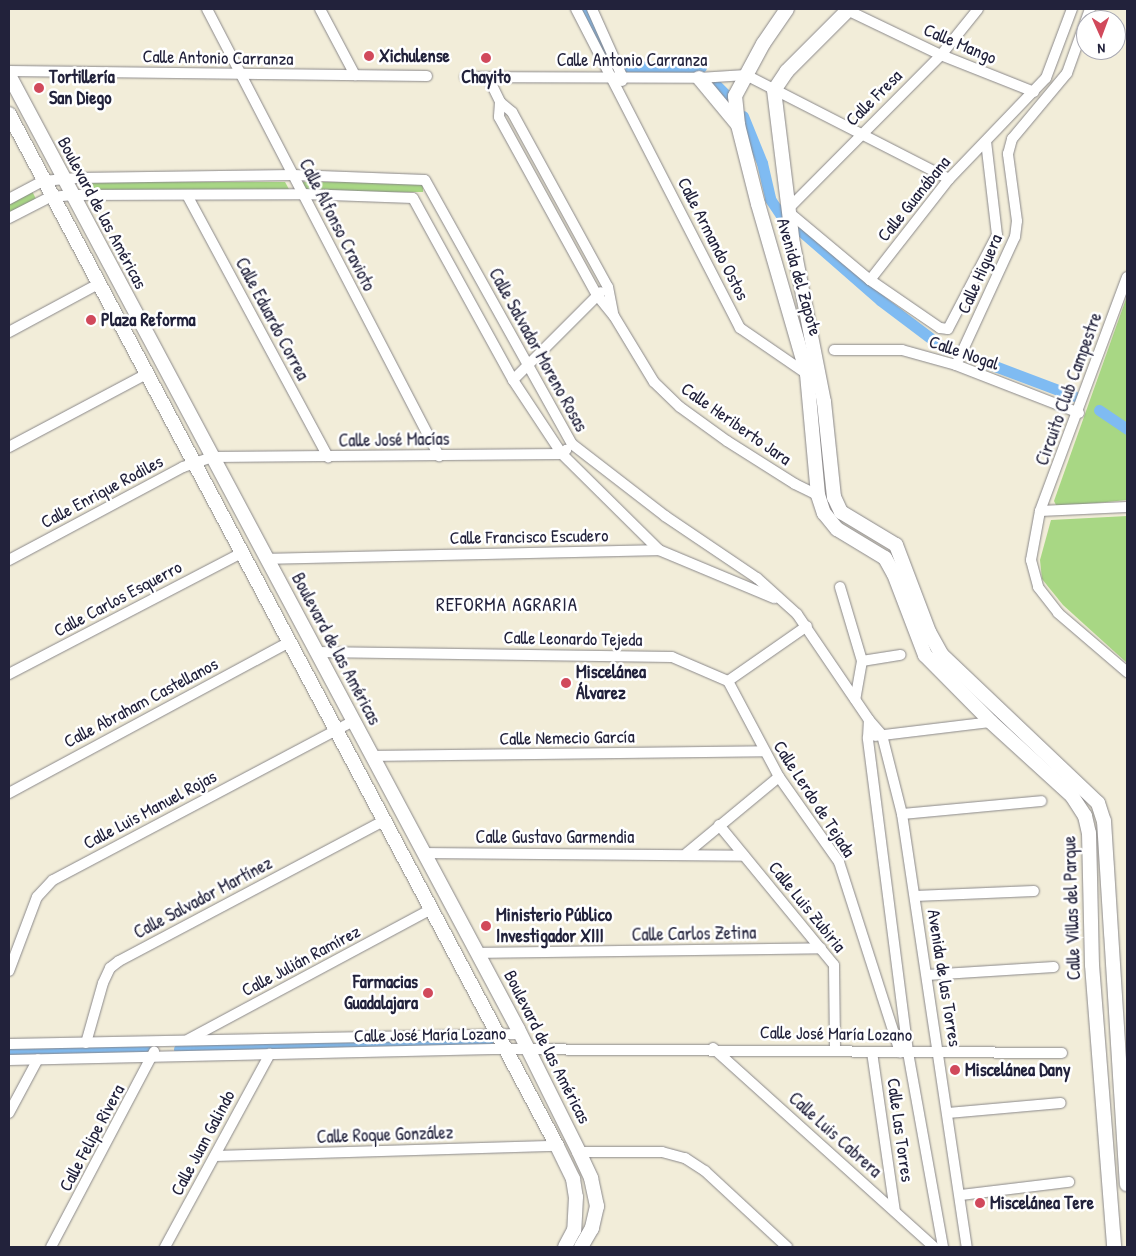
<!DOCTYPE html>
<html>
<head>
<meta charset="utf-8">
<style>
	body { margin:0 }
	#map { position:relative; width:1136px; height:1256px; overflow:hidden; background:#f2edd9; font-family:"Patrick Hand",sans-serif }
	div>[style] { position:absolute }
	.green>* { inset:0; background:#a8d784; transform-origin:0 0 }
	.canal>* { height:11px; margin:-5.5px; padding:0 5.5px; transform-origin:5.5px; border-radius:5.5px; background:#7fbbf2 }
	.roads { filter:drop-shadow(0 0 1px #8a888a) drop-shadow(0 0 1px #8a888a) }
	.minor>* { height:10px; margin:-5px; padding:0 5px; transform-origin:5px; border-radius:5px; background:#fff }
	.major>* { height:14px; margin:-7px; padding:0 7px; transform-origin:7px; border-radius:7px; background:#fff }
	.dots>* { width:14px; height:14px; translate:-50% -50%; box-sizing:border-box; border:2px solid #fff; border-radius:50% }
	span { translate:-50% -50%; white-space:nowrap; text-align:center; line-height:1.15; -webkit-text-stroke:5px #fff; paint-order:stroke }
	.street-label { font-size:18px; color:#22223b }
	.poi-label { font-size:18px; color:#22223b; font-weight:700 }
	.left { translate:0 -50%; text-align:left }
	.right { translate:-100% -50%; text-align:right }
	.neighbourhood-label { font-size:19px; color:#22223b; letter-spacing:1px }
	.frame { position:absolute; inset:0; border:10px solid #22223b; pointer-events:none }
	.north { position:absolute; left:1076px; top:10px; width:50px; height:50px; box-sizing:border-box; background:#fff; border:1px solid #a7a7b1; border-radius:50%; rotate:178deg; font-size:14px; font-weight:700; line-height:20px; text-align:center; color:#22223b }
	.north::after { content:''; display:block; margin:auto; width:18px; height:22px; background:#d1495b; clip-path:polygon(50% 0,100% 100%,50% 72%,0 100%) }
</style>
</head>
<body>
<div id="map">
	<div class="green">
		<i style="clip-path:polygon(83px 182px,285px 182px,290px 191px,89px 192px)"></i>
		<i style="left:300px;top:182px;width:123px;height:10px"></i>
		<i style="clip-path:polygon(32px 191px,36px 199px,9px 213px,9px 204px)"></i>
		<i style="clip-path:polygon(1127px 296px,1127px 500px,1057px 507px,1054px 501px)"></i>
		<i style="clip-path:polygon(1127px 516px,1127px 663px,1063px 605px,1042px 579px,1040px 560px,1051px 520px)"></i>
	</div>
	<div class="canal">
		<i style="left:583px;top:9px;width:63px;rotate:64.7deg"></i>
		<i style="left:610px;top:66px;width:91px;rotate:0.6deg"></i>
		<i style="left:715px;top:84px;width:18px;rotate:45deg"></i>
		<i style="left:743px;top:116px;width:51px;rotate:68deg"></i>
		<i style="left:762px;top:163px;width:37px;rotate:77deg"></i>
		<i style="left:770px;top:199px;width:27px;rotate:56deg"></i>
		<i style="left:801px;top:231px;width:105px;rotate:41.1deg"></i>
		<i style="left:880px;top:300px;width:81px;rotate:37deg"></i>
		<i style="left:984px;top:362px;width:96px;rotate:20.7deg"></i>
		<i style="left:1099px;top:410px;width:34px;rotate:34deg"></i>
		<i style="left:179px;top:1049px;width:309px;rotate:-1.5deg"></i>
		<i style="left:9px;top:1053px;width:138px;rotate:-1.2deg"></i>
	</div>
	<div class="roads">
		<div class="minor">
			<i style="left:207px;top:9px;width:504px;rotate:62.57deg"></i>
			<i style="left:320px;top:9px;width:75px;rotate:62.1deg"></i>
			<i style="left:576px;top:9px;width:359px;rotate:62.8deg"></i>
			<i style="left:740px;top:328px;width:81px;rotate:34.5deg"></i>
			<i style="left:592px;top:9px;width:73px;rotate:65.9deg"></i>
			<i style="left:622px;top:76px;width:5px;rotate:90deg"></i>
			<i style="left:847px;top:10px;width:104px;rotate:25.6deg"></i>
			<i style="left:941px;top:55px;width:100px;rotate:21.7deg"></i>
			<i style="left:9px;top:71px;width:418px;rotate:0.7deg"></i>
			<i style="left:465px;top:77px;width:234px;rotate:0.2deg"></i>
			<i style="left:699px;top:78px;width:47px;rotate:-3.7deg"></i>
			<i style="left:746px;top:75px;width:228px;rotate:27.1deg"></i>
			<i style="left:488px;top:77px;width:28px;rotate:64deg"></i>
			<i style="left:500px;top:102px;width:16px;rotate:40deg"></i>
			<i style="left:512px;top:112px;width:200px;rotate:61.3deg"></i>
			<i style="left:608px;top:287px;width:26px;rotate:79deg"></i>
			<i style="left:500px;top:102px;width:15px;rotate:94deg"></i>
			<i style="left:499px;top:117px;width:203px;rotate:61.2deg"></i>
			<i style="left:597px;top:295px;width:27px;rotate:51deg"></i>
			<i style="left:614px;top:316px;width:77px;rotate:58.8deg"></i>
			<i style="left:654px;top:382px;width:36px;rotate:44deg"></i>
			<i style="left:680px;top:407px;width:58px;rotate:35.9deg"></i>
			<i style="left:727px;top:441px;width:80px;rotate:32.3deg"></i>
			<i style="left:795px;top:484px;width:25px;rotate:26deg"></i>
			<i style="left:187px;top:195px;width:298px;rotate:61.7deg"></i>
			<i style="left:9px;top:199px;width:38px;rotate:-28deg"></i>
			<i style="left:43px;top:181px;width:34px;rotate:-5deg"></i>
			<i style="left:77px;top:178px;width:216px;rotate:-0.8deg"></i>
			<i style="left:293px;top:175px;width:132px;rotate:2.2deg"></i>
			<i style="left:425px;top:180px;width:302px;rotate:60.9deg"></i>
			<i style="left:572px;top:444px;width:118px;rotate:37.7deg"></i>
			<i style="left:665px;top:516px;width:111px;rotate:34deg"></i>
			<i style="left:757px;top:578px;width:54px;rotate:42deg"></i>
			<i style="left:797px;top:614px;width:128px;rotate:55.8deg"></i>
			<i style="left:790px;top:207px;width:214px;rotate:-45.2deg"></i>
			<i style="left:941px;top:55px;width:59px;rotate:-51.2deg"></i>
			<i style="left:791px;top:214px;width:103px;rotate:39.9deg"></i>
			<i style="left:870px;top:280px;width:85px;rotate:34.4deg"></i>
			<i style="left:940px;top:328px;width:8px;rotate:7deg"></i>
			<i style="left:948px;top:329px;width:106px;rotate:-62.5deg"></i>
			<i style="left:997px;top:235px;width:94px;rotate:-96.7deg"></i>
			<i style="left:9px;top:218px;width:46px;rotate:-27.1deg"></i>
			<i style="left:50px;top:197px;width:21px;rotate:-5deg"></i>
			<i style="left:71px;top:195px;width:232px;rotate:-0.2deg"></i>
			<i style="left:303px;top:194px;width:110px;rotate:2.1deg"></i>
			<i style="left:413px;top:198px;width:208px;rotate:61.2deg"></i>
			<i style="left:513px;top:380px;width:89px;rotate:56.5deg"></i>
			<i style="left:562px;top:454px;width:136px;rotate:44.7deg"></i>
			<i style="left:659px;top:550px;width:125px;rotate:22.7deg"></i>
			<i style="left:1127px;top:277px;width:250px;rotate:110.4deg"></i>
			<i style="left:1040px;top:511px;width:50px;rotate:100.4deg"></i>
			<i style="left:1031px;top:560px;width:28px;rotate:75deg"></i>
			<i style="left:1038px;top:587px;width:33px;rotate:52deg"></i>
			<i style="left:1058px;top:613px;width:91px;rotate:40.5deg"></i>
			<i style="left:870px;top:280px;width:128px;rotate:-52deg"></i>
			<i style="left:949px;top:179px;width:140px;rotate:-46.2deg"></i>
			<i style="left:1046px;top:78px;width:74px;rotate:-69.4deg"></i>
			<i style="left:9px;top:332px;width:101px;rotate:-28.3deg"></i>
			<i style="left:834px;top:350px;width:68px"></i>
			<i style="left:902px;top:350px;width:56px;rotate:15.5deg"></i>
			<i style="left:956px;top:365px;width:132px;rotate:21.3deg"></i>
			<i style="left:956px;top:365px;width:141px;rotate:-65.3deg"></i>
			<i style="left:1015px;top:237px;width:16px;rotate:-83deg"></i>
			<i style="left:1017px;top:221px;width:68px;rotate:-97.7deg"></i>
			<i style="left:1008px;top:154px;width:16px;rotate:-75deg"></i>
			<i style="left:1012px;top:139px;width:86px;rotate:-50.2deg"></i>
			<i style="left:1067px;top:73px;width:68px;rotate:-70.2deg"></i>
			<i style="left:513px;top:380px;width:124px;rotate:-45deg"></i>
			<i style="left:9px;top:447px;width:157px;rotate:-28deg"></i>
			<i style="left:1040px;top:511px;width:87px;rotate:-2.6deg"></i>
			<i style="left:266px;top:559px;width:393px;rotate:-1.3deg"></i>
			<i style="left:9px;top:560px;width:197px;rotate:-28.1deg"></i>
			<i style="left:183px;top:467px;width:31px;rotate:-19deg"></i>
			<i style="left:212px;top:457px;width:350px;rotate:-0.5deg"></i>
			<i style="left:562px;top:454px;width:6px;rotate:-45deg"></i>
			<i style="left:840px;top:587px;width:77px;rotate:73.4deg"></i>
			<i style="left:862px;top:661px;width:39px;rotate:100deg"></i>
			<i style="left:316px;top:652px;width:356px;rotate:0.8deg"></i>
			<i style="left:672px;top:657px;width:61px;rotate:23.2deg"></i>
			<i style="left:862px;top:661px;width:39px;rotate:-9deg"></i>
			<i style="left:9px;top:674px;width:264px;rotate:-27.5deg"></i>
			<i style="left:728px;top:681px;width:109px;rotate:62deg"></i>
			<i style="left:779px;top:777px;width:104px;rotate:54.8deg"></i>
			<i style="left:839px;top:862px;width:200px;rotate:72.2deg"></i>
			<i style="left:728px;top:681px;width:96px;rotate:-34.8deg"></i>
			<i style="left:875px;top:736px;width:117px;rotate:-6.9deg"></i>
			<i style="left:372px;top:756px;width:391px;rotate:-0.7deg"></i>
			<i style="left:9px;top:793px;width:319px;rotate:-28.3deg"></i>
			<i style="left:902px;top:814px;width:140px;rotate:-5.3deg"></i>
			<i style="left:719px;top:825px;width:181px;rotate:50.6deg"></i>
			<i style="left:834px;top:965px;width:86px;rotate:89.3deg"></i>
			<i style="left:424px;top:853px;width:320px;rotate:0.5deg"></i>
			<i style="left:687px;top:853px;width:119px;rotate:-39.6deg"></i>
			<i style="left:915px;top:896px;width:119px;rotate:-2.4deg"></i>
			<i style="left:477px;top:953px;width:344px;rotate:-0.8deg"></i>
			<i style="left:9px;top:971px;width:79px;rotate:-69.3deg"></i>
			<i style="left:37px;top:897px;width:23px;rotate:-47deg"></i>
			<i style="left:53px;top:880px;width:340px;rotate:-27.9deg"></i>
			<i style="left:927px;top:975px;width:127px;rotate:-3.6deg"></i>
			<i style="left:189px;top:1039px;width:273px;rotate:-28.2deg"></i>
			<i style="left:86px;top:1043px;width:62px;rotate:-74.2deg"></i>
			<i style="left:103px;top:983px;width:17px;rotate:-65deg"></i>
			<i style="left:110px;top:968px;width:11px;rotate:-38deg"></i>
			<i style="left:119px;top:961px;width:299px;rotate:-27.9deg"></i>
			<i style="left:9px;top:1044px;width:512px;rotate:-1.12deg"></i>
			<i style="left:713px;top:1048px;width:297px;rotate:42deg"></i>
			<i style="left:872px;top:1052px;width:161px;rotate:81.8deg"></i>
			<i style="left:9px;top:1060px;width:484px;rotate:-1.3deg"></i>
			<i style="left:493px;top:1049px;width:569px;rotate:0.4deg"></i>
			<i style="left:9px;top:1113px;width:61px;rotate:-61.8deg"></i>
			<i style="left:948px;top:1113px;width:113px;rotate:-5.1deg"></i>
			<i style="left:579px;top:1152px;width:83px"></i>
			<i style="left:662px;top:1152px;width:24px;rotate:15deg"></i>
			<i style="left:685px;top:1158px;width:24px;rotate:33deg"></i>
			<i style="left:705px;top:1171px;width:112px;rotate:42.8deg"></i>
			<i style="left:215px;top:1156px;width:342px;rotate:-1.7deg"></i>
			<i style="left:961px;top:1195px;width:109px;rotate:-6.9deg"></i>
			<i style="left:51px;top:1247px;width:221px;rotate:-62.2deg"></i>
			<i style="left:165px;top:1247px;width:220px;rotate:-61.5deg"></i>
			<i style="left:943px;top:1247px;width:198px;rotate:-100.2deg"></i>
			<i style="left:908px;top:1052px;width:317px;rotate:-97.3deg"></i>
			<i style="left:868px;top:738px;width:18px;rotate:-87deg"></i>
			<i style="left:869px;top:720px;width:20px;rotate:49deg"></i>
			<i style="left:882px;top:735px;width:81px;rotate:75.8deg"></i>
			<i style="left:902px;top:814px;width:438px;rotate:81.5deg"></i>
		</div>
		<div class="major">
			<i style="left:787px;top:9px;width:42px;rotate:124.4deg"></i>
			<i style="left:763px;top:44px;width:59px;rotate:118.3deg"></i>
			<i style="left:735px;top:96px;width:29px;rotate:84deg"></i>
			<i style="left:738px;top:125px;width:81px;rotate:75.8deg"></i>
			<i style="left:758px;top:204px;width:177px;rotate:73.9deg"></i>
			<i style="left:807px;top:374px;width:121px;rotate:84.8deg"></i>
			<i style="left:818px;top:495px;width:19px;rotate:72deg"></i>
			<i style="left:824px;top:513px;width:21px;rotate:51deg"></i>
			<i style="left:837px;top:529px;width:56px;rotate:31.1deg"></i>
			<i style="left:885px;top:558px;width:18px;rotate:61deg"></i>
			<i style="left:894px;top:574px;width:87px;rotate:69.1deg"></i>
			<i style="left:925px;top:655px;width:94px;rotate:45.4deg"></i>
			<i style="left:991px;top:722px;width:110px;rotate:42.4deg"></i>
			<i style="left:1072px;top:796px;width:24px;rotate:57deg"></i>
			<i style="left:1085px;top:816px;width:17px;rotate:77deg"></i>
			<i style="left:1089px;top:833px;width:132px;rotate:88.7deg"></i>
			<i style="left:1092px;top:965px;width:283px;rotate:85.5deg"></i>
			<i style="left:849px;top:9px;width:88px;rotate:135deg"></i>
			<i style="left:787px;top:71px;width:23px;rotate:124deg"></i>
			<i style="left:774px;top:90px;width:155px;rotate:83deg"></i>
			<i style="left:793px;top:244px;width:161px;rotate:78.9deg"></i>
			<i style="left:824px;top:402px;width:96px;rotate:84deg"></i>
			<i style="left:834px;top:497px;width:17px;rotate:65deg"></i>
			<i style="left:841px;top:512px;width:64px;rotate:31deg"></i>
			<i style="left:896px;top:545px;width:93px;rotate:69.2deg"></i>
			<i style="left:929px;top:632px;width:26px;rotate:61deg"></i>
			<i style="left:942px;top:655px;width:215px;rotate:43.5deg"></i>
			<i style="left:1098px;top:803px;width:19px;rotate:72deg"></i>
			<i style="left:1104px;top:821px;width:364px;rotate:86.4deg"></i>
			<i style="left:9px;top:75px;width:1081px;rotate:61.92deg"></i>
			<i style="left:518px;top:1029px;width:137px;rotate:63.6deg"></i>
			<i style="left:579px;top:1152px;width:29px;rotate:65deg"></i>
			<i style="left:591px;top:1178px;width:29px;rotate:78deg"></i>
			<i style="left:597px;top:1206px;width:23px;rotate:103deg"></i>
			<i style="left:592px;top:1228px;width:22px;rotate:120deg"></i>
			<i style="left:699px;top:78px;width:61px;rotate:50.3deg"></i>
			<i style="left:9px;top:114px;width:1168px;rotate:62.03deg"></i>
			<i style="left:557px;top:1146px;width:37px;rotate:64deg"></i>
			<i style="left:573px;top:1179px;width:18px;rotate:81deg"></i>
			<i style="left:576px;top:1197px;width:33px;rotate:93deg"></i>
			<i style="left:574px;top:1230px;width:19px;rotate:118deg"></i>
		</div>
	</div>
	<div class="dots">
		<i style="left:369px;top:56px;background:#d1495b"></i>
		<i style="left:486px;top:58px;background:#d1495b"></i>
		<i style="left:39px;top:88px;background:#d1495b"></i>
		<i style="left:91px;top:320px;background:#d1495b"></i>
		<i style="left:566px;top:683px;background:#d1495b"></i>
		<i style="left:486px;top:926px;background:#d1495b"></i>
		<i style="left:428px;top:993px;background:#d1495b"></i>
		<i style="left:955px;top:1070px;background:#d1495b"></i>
		<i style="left:980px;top:1203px;background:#d1495b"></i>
	</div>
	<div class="street-label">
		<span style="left:960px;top:44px;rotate:23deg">Calle Mango</span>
		<span style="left:218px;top:58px;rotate:1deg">Calle Antonio Carranza</span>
		<span style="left:632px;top:60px">Calle Antonio Carranza</span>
		<span style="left:874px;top:98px;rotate:-45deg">Calle Fresa</span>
		<span style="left:914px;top:199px;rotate:-51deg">Calle Guanábana</span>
		<span style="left:102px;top:213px;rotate:62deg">Boulevard de las Américas</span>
		<span style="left:337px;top:225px;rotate:63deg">Calle Alfonso Cravioto</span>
		<span style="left:713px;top:239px;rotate:63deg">Calle Armando Ostos</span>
		<span style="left:980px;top:274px;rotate:-66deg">Calle Higuera</span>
		<span style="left:799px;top:277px;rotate:74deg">Avenida del Zapote</span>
		<span style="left:272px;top:319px;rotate:62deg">Calle Eduardo Correa</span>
		<span style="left:538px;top:350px;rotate:61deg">Calle Salvador Moreno Rosas</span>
		<span style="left:964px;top:353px;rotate:19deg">Calle Nogal</span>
		<span style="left:1069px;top:389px;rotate:-70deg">Circuito Club Campestre</span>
		<span style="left:736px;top:424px;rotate:35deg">Calle Heriberto Jara</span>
		<span style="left:394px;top:440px;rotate:-1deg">Calle José Macías</span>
		<span style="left:102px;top:492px;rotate:-28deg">Calle Enrique Rodiles</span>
		<span style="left:529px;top:537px;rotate:-1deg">Calle Francisco Escudero</span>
		<span style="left:118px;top:599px;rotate:-28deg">Calle Carlos Esquerro</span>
		<span style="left:573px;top:639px;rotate:1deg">Calle Leonardo Tejeda</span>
		<span style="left:336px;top:649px;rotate:62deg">Boulevard de las Américas</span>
		<span style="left:141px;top:703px;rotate:-28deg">Calle Abraham Castellanos</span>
		<span style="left:567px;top:738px;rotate:-1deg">Calle Nemecio García</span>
		<span style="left:814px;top:799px;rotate:57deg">Calle Lerdo de Tejada</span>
		<span style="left:150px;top:810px;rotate:-28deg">Calle Luis Manuel Rojas</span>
		<span style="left:555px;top:837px">Calle Gustavo Garmendia</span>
		<span style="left:203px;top:898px;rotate:-28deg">Calle Salvador Martínez</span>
		<span style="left:807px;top:907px;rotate:51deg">Calle Luis Zubiria</span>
		<span style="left:1072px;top:908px;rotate:-92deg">Calle Villas del Parque</span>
		<span style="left:694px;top:934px;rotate:-1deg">Calle Carlos Zetina</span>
		<span style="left:301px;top:961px;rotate:-28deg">Calle Julián Ramírez</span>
		<span style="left:944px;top:978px;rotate:81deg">Avenida de las Torres</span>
		<span style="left:836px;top:1034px;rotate:1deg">Calle José María Lozano</span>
		<span style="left:430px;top:1035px;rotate:-1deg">Calle José María Lozano</span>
		<span style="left:547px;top:1047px;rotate:63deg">Boulevard de las Américas</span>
		<span style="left:900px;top:1130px;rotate:82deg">Calle Las Torres</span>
		<span style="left:385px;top:1135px;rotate:-2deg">Calle Roque González</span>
		<span style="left:835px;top:1135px;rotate:42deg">Calle Luis Cabrera</span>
		<span style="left:92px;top:1138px;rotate:-62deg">Calle Felipe Rivera</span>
		<span style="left:203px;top:1143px;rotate:-62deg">Calle Juan Galindo</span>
	</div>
	<div class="poi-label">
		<span class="left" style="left:379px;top:56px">Xichulense</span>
		<span style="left:486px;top:77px">Chayito</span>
		<span class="left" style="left:49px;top:88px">Tortillería<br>San Diego</span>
		<span class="left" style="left:101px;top:320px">Plaza Reforma</span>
		<span class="left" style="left:576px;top:683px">Miscelánea<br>Álvarez</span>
		<span class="left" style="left:496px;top:926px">Ministerio Público<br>Investigador XIII</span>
		<span class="right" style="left:418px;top:993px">Farmacias<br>Guadalajara</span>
		<span class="left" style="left:965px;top:1070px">Miscelánea Dany</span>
		<span class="left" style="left:990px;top:1203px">Miscelánea Tere</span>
	</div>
	<div class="neighbourhood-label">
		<span style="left:507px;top:605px">REFORMA AGRARIA</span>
	</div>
	<div class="frame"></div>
	<div class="north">N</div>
</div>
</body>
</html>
